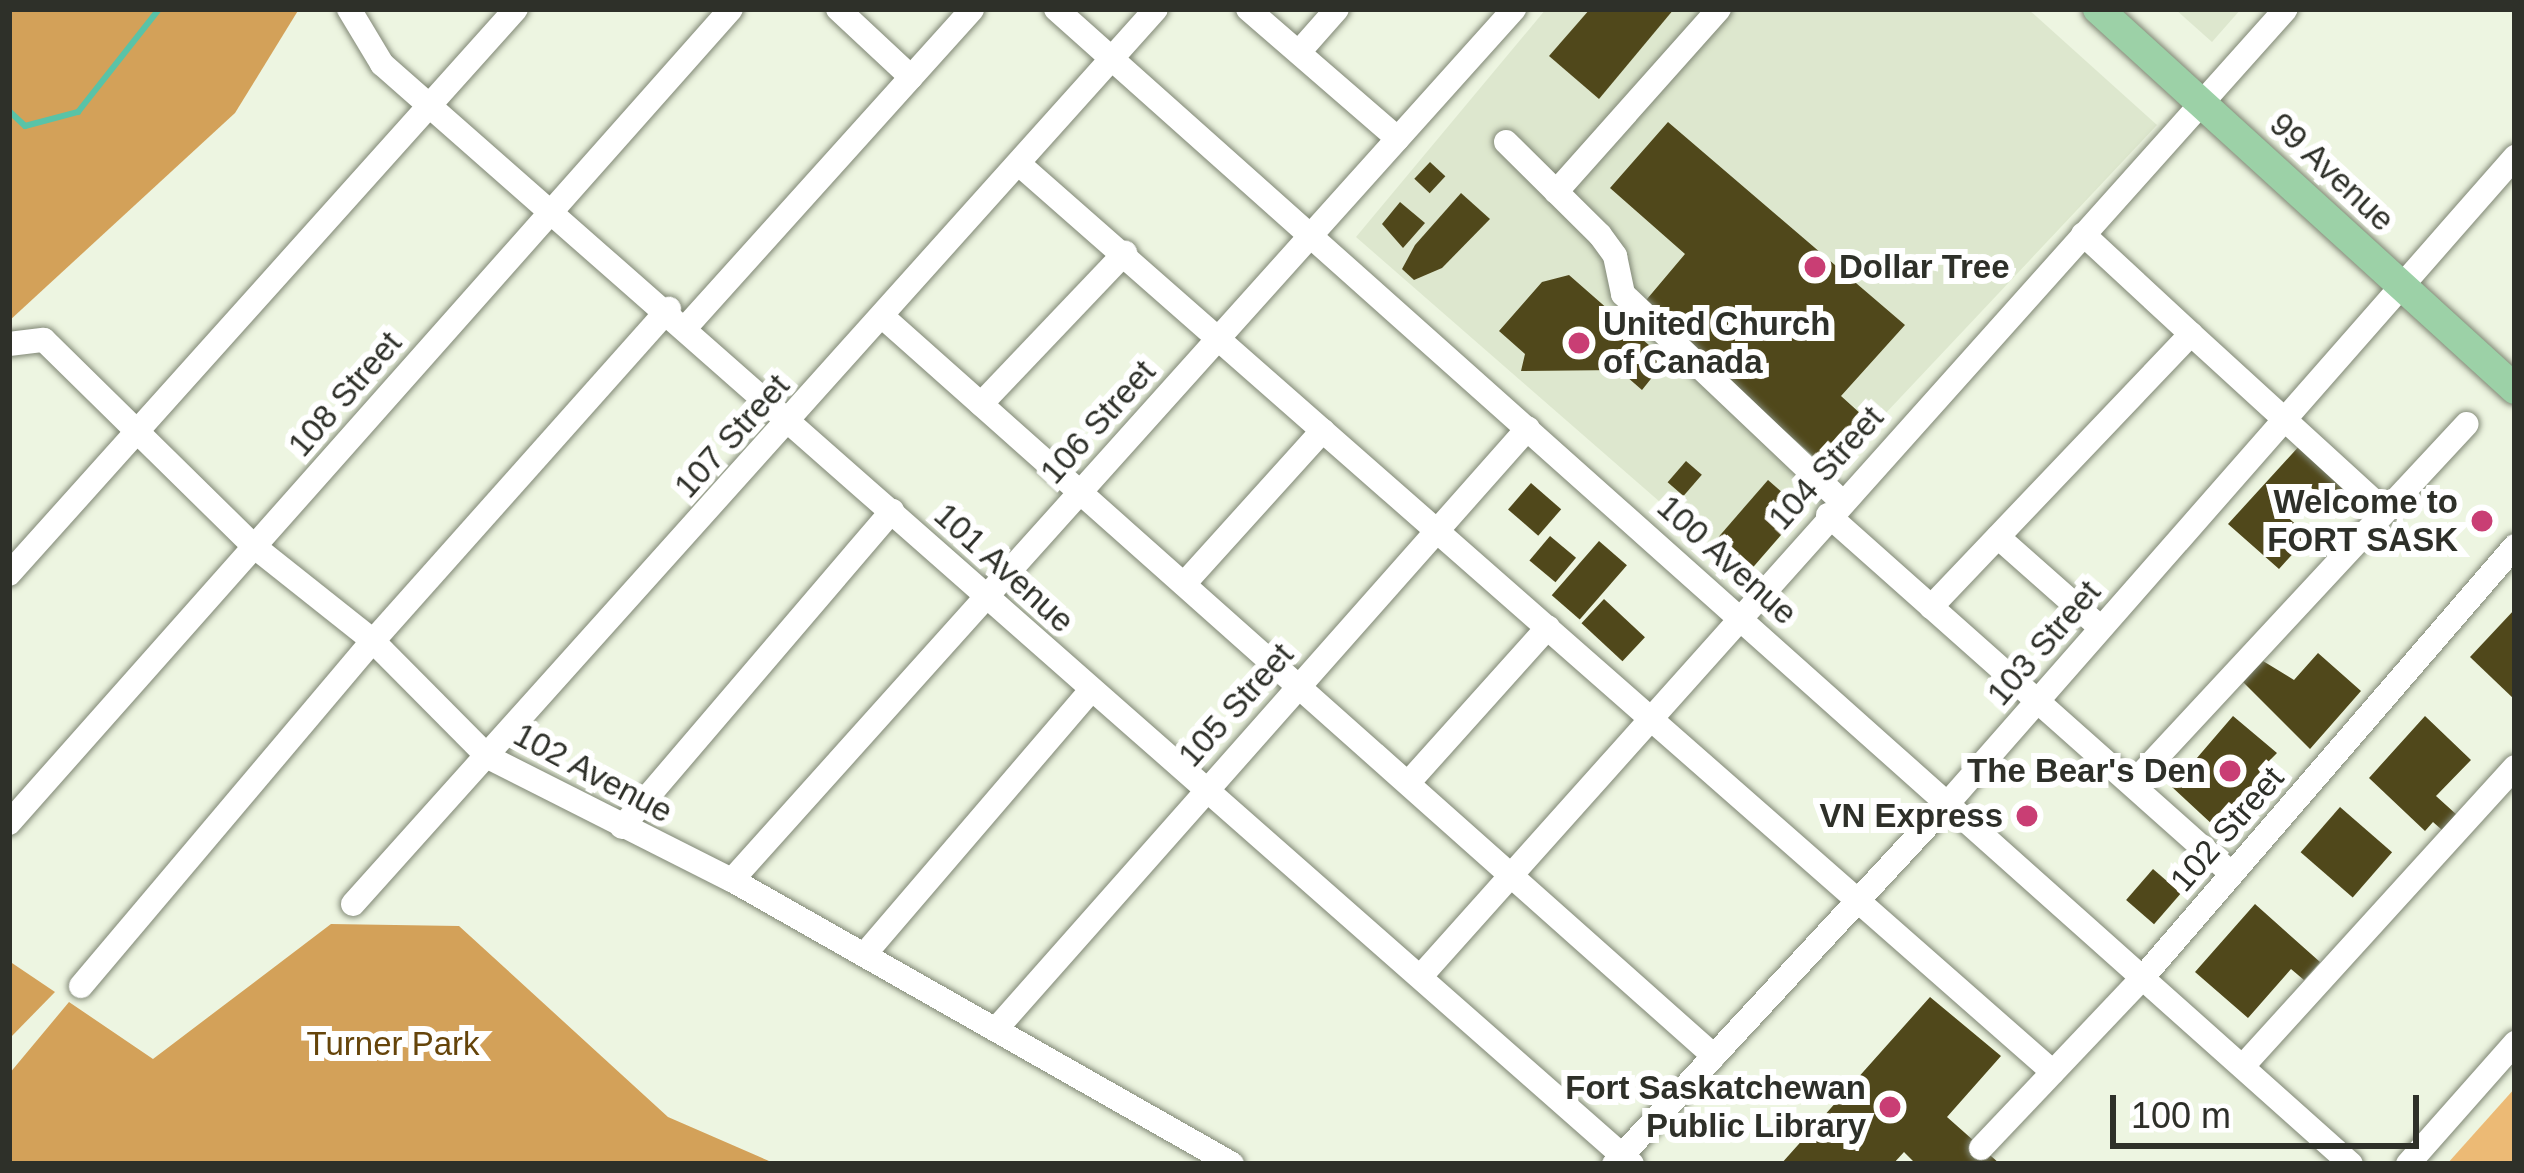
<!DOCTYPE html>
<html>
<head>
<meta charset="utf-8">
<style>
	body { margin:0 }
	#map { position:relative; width:2524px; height:1173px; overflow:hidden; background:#edf5e1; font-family:Arial,sans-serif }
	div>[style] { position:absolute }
	.built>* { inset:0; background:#dde7ce }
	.green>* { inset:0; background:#ecba75 }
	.forest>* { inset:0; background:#d3a159 }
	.stream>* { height:6px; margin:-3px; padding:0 3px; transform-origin:3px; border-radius:3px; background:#59c3a7 }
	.building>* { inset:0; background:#50481b; transform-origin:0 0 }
	.roads { filter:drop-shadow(0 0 3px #808775) drop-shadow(0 0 3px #808775) }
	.minor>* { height:24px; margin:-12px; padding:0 12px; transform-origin:12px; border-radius:12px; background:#fff }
	.major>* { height:30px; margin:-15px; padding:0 15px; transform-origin:15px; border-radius:15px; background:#9cd1a7 }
	.dots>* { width:33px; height:33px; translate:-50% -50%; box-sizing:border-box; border:6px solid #fff; border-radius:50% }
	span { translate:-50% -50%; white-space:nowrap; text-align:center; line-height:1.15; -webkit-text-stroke:12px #fff; paint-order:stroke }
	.street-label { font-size:33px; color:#2e3029 }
	.poi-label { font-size:33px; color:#2e3029; font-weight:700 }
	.left { translate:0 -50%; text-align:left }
	.right { translate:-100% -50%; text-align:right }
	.park-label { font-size:33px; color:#65440a }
	.frame { position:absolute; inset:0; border:12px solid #2e3029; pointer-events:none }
	.scale { position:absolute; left:2110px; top:1095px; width:309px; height:54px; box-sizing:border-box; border:6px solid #2e3029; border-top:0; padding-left:15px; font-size:36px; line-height:42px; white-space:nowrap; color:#2e3029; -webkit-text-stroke:9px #fff; paint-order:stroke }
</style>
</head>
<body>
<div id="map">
	<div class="built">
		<i style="clip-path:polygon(1546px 9px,2028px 9px,2157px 125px,1738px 570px,1356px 237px)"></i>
		<i style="clip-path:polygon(2175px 9px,2241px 9px,2212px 42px)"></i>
	</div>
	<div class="green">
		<i style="clip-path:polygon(2515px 1088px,2515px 1164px,2447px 1164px)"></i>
	</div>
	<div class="forest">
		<i style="clip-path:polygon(9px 9px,299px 9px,235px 113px,9px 321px)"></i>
		<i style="clip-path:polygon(331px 924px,459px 926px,668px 1117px,776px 1164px,9px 1164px,9px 1074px,69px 1002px,153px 1059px)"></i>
		<i style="clip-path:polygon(9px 961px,55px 992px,9px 1039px)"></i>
	</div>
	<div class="stream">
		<i style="left:9px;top:111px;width:22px;rotate:43deg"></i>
		<i style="left:25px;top:126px;width:55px;rotate:-14.8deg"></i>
		<i style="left:78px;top:112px;width:131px;rotate:-51.8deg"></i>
	</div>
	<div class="building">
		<i style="clip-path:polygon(1590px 9px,1674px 9px,1599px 99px,1549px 56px)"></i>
		<i style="clip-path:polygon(1668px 122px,1905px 325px,1841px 396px,1862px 415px,1821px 463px,1642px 305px,1685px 254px,1610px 188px)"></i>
		<i style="left:1430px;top:162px;width:21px;height:23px;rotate:43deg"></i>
		<i style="clip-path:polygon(1461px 193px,1490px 219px,1442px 268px,1414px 280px,1402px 269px,1415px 245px)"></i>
		<i style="clip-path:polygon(1400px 202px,1425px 223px,1403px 248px,1382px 224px)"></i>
		<i style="clip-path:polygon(1569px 275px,1666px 360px,1642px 390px,1619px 370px,1521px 371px,1525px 354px,1499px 331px,1542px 282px)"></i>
		<i style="clip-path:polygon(2302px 443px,2352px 487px,2333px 507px,2308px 485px,2283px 513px,2309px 536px,2279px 569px,2228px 524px)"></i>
		<i style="left:1686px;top:461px;width:21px;height:28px;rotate:41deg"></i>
		<i style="left:1768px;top:480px;width:46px;height:80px;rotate:41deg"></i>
		<i style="left:1531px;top:483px;width:40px;height:35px;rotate:41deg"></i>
		<i style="left:1550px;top:536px;width:34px;height:32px;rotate:40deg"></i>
		<i style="left:1599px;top:541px;width:37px;height:72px;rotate:41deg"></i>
		<i style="left:1604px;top:599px;width:56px;height:33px;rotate:43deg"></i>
		<i style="clip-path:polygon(2515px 609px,2515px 700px,2470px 657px)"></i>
		<i style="clip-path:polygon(2318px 653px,2361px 691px,2310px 749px,2243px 682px,2263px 661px,2294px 680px)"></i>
		<i style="clip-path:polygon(2233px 716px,2277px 753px,2266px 764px,2281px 778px,2228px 839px,2172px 787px)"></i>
		<i style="clip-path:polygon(2425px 716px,2471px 760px,2436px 796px,2457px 815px,2442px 830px,2433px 822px,2425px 831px,2369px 778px)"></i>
		<i style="left:2340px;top:807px;width:69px;height:60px;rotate:41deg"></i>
		<i style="left:2153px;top:869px;width:37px;height:41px;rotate:41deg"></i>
		<i style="clip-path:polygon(2255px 904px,2320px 962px,2304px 980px,2291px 969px,2248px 1018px,2195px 972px)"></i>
		<i style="clip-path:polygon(1930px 997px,2001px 1056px,1947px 1117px,2000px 1164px,1916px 1164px,1904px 1152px,1893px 1164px,1781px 1164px)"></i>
	</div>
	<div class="roads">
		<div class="minor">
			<i style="left:349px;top:9px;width:64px;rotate:59deg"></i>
			<i style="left:382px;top:64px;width:1665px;rotate:41.35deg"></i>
			<i style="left:838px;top:9px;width:100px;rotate:43deg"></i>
			<i style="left:1056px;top:9px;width:1735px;rotate:41.73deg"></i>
			<i style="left:1248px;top:9px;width:198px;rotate:40.9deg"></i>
			<i style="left:1299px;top:52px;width:57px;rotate:-48.5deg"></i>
			<i style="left:1506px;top:142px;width:132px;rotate:44.7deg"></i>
			<i style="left:1600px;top:235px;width:26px;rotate:54deg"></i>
			<i style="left:1615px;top:256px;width:39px;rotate:78deg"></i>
			<i style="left:1623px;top:294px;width:301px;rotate:43.5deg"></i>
			<i style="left:1019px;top:164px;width:1376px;rotate:41.29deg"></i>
			<i style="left:1556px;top:192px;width:245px;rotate:-48.3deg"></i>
			<i style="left:883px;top:317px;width:1112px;rotate:41.65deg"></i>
			<i style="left:687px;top:326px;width:426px;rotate:-48deg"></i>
			<i style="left:2191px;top:334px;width:261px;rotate:42.4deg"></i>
			<i style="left:9px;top:344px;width:35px;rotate:-7deg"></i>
			<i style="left:44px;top:340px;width:296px;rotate:44.5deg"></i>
			<i style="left:255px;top:547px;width:151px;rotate:38.5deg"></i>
			<i style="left:373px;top:641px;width:163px;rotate:45.2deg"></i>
			<i style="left:488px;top:757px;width:273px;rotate:26.8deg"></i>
			<i style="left:732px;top:880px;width:575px;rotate:29.6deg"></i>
			<i style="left:981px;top:404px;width:209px;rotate:-46.4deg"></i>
			<i style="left:1828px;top:515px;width:540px;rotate:41.62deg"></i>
			<i style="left:1998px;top:537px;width:137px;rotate:41.5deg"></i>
			<i style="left:9px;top:574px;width:759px;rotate:-48.1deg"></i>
			<i style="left:1184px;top:584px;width:207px;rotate:-47.9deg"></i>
			<i style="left:1931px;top:607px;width:377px;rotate:-46.4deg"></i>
			<i style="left:2191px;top:334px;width:147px;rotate:-137.2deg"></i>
			<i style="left:1409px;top:782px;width:208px;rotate:-48.1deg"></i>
			<i style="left:2133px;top:783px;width:490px;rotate:-47.1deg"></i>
			<i style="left:9px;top:823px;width:1088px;rotate:-48.43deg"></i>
			<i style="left:622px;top:827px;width:416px;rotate:-49.5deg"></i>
			<i style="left:732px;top:880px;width:1171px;rotate:-48.08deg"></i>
			<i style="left:353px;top:904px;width:1202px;rotate:-48.1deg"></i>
			<i style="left:864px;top:955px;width:349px;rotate:-49.4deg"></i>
			<i style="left:1421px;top:976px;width:1297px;rotate:-48.19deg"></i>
			<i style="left:81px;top:986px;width:452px;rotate:-49.8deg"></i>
			<i style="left:373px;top:641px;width:445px;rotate:-48.3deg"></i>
			<i style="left:997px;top:1028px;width:801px;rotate:-48.49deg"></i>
			<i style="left:2243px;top:1066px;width:404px;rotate:-47.7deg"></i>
			<i style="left:1981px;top:1148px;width:237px;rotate:-46.5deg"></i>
			<i style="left:2144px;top:976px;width:568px;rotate:-49.21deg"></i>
			<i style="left:1614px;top:1164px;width:492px;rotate:-47.2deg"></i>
			<i style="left:1948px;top:803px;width:860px;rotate:-48.73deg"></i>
			<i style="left:2408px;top:1164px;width:162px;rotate:-48.5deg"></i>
		</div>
		<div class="major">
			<i style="left:2098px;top:9px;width:564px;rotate:42.34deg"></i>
		</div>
	</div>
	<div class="dots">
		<i style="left:1815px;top:267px;background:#c93e74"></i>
		<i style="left:1579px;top:343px;background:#c93e74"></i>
		<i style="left:2482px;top:521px;background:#c93e74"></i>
		<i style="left:2230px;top:771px;background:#c93e74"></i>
		<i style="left:2027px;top:816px;background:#c93e74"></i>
		<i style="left:1890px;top:1107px;background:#c93e74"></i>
	</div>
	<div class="street-label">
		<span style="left:2332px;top:172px;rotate:43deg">99 Avenue</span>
		<span style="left:345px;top:394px;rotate:-49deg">108 Street</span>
		<span style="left:1098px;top:422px;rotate:-48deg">106 Street</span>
		<span style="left:732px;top:436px;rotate:-48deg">107 Street</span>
		<span style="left:1826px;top:468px;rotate:-48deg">104 Street</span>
		<span style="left:1727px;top:560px;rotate:42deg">100 Avenue</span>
		<span style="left:1004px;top:568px;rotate:42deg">101 Avenue</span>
		<span style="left:2044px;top:643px;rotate:-49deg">103 Street</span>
		<span style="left:1236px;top:705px;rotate:-48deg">105 Street</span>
		<span style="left:593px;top:773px;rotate:28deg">102 Avenue</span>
		<span style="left:2227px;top:829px;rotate:-49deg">102 Street</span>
	</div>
	<div class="poi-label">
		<span class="left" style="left:1839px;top:267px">Dollar Tree</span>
		<span class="left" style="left:1603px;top:343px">United Church<br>of Canada</span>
		<span class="right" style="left:2458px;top:521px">Welcome to<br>FORT SASK</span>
		<span class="right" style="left:2206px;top:771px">The Bear's Den</span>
		<span class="right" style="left:2003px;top:816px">VN Express</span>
		<span class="right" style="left:1866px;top:1107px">Fort Saskatchewan<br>Public Library</span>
	</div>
	<div class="park-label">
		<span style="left:393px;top:1044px">Turner Park</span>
	</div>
	<div class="frame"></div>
	<div class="scale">100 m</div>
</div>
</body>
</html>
